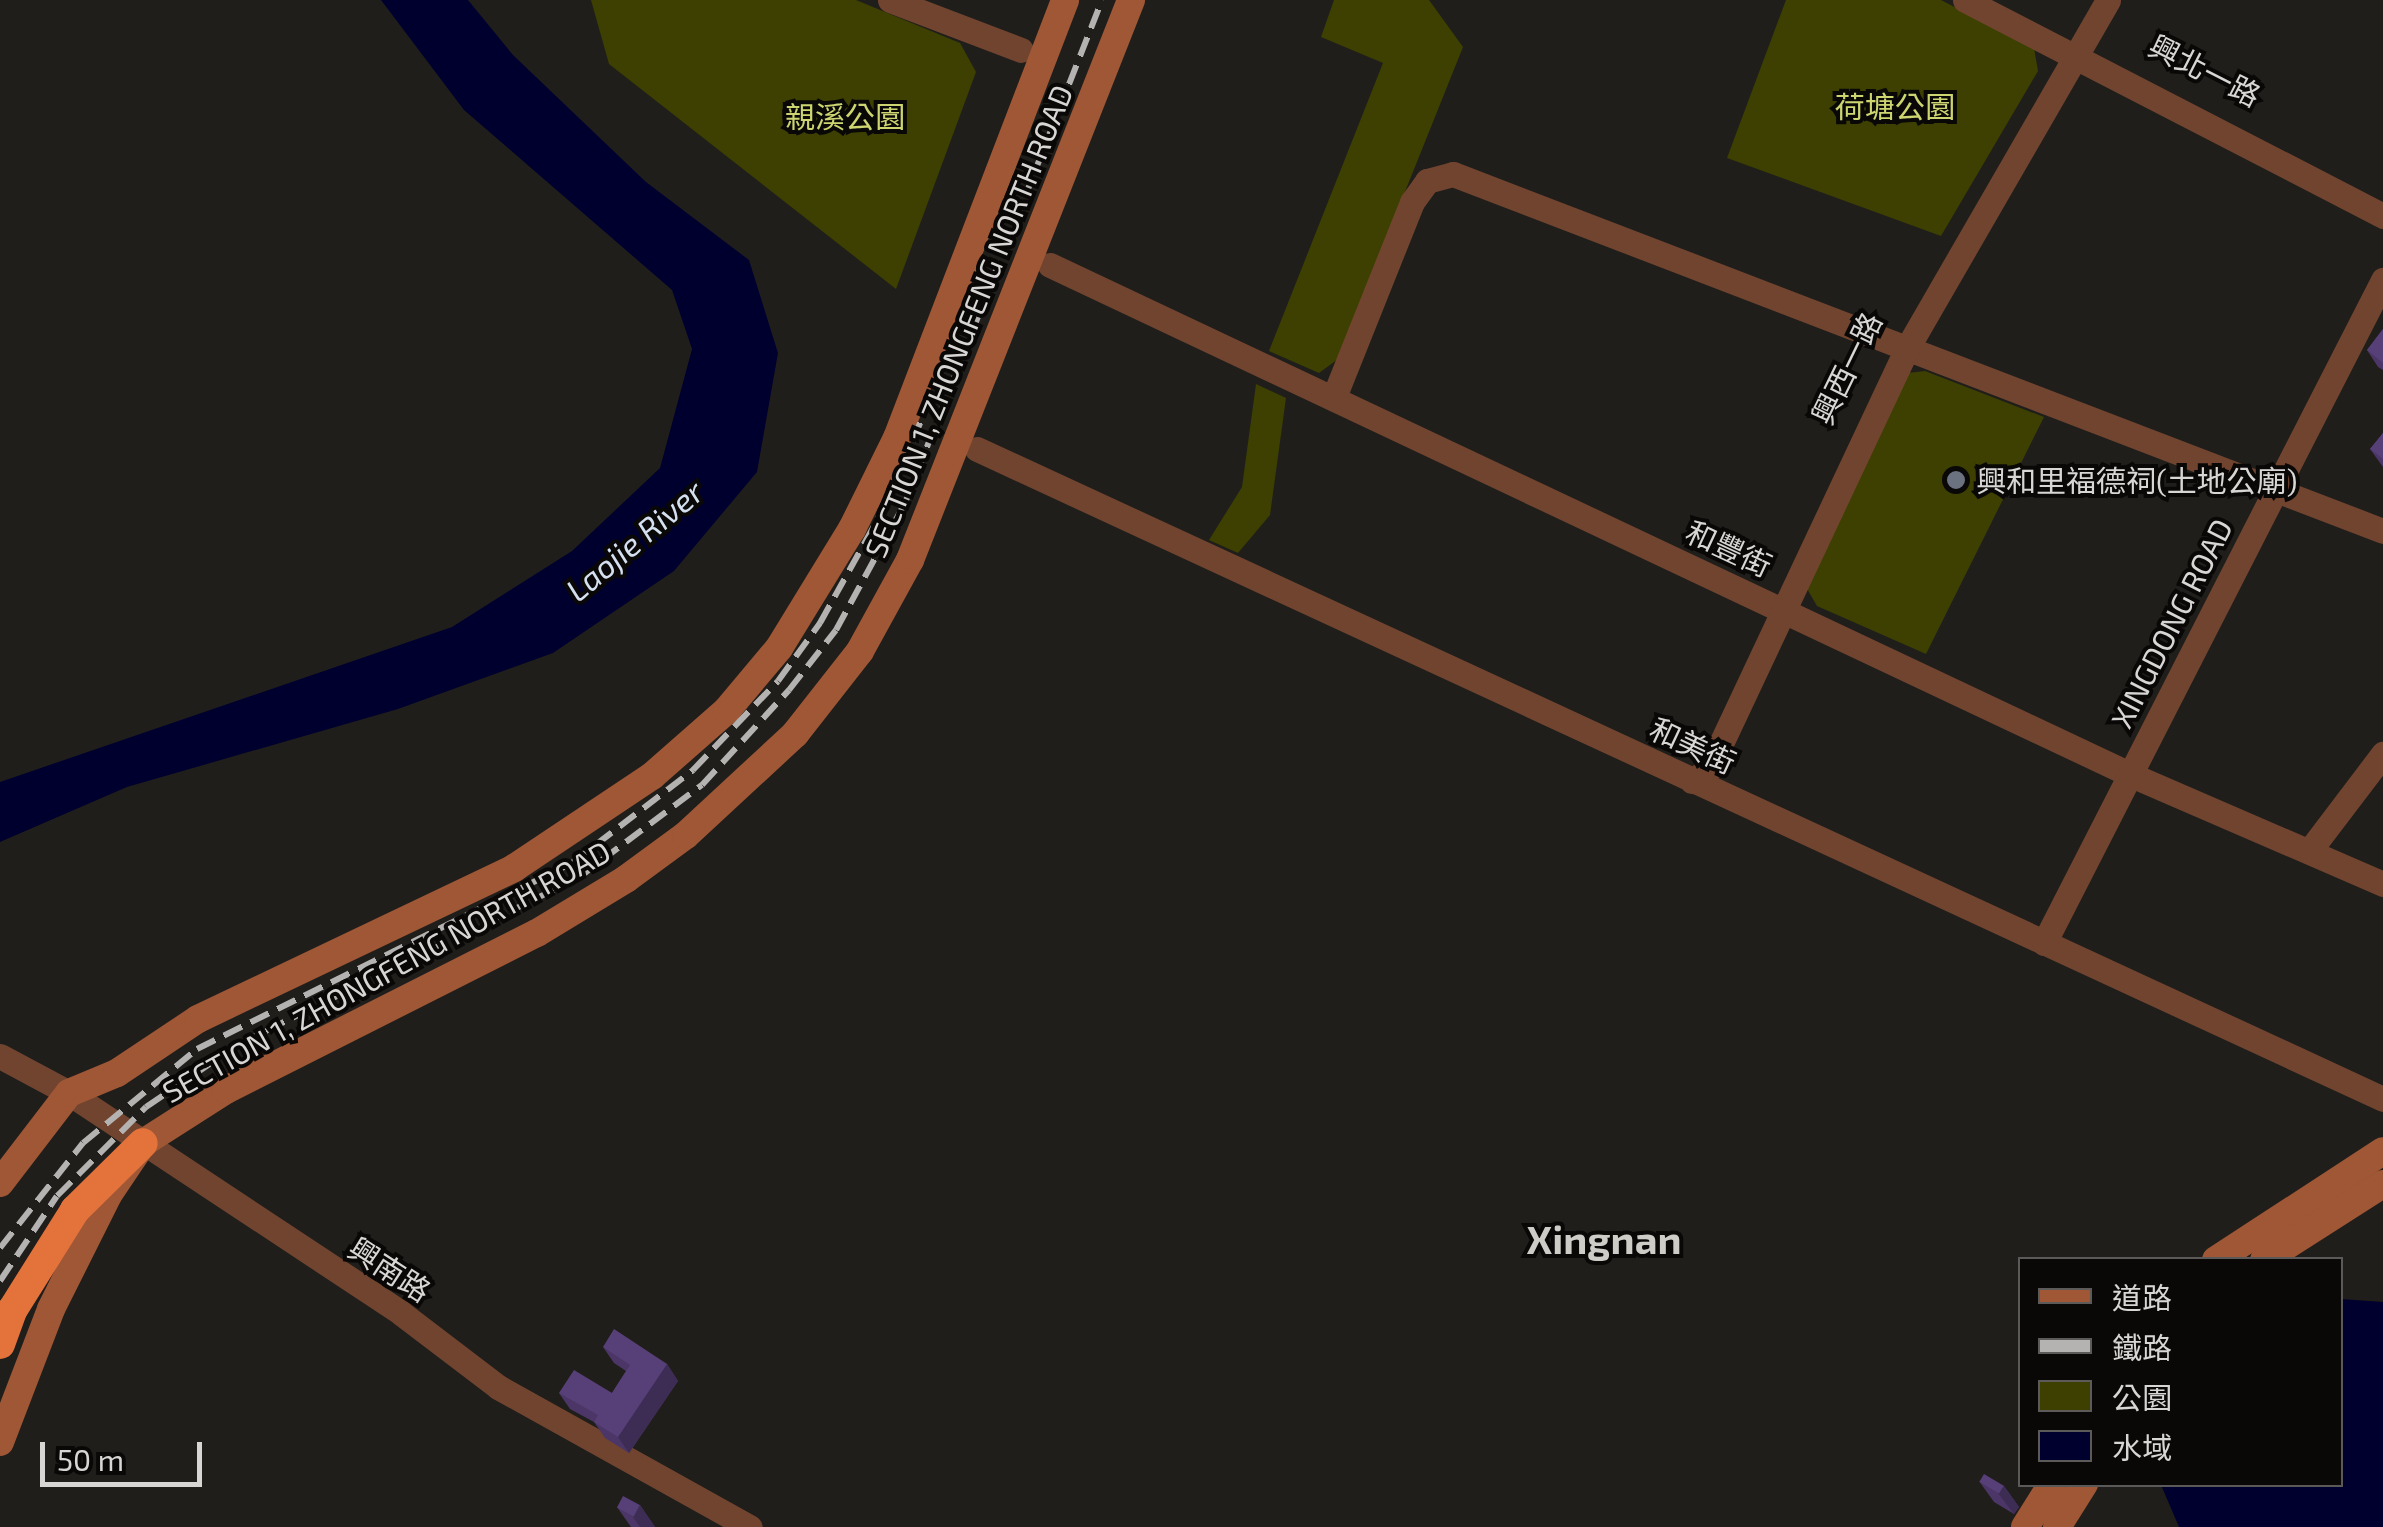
<!DOCTYPE html>
<html>
<head>
<meta charset="utf-8">
<style>
	body { margin:0 }
	#map { position:relative; width:2383px; height:1527px; overflow:hidden; background:#201e1b; font-family:"Exo 2","Noto Sans TC",sans-serif }
	div>[style] { position:absolute }
	.green>* { inset:0; background:#3d4000 }
	.water>* { inset:0; background:#00002f }
	.minor>* { height:25px; margin:-12.5px; padding:0 12.5px; transform-origin:12.5px; border-radius:12.5px; background:#71442f }
	.secondary>* { height:28px; margin:-14px; padding:0 14px; transform-origin:14px; border-radius:14px; background:#9f5736 }
	.motorway>* { height:30px; margin:-15px; padding:0 15px; transform-origin:15px; border-radius:15px; background:#e4733b }
	.rail>* { height:6px; margin-top:-3px; transform-origin:0; background:repeating-linear-gradient(90deg,#b4b3b1 0 20px,transparent 0 30px) }
	.wall>* { inset:0; background:#4b3667 }
	.shaded-wall>* { inset:0; background:#3d2c54 }
	.building>* { inset:0; background:#573f78; transform-origin:0 0 }
	.dots>* { width:28px; height:28px; translate:-50% -50%; box-sizing:border-box; border:5px solid #090807; border-radius:50% }
	span { translate:-50% -50%; white-space:nowrap; text-align:center; line-height:1.15; -webkit-text-stroke:8px #090807; paint-order:stroke }
	.street-label { font-size:30px; color:#d7d6d4 }
	.park-label { font-size:30px; color:#cdd570 }
	.poi-label { font-size:30px; color:#d7d6d4 }
	.left { translate:0 -50%; text-align:left }
	.water-label { font-size:32px; color:#d4dfef; font-style:italic }
	.district-label { font-size:40px; color:#ceccc7; font-weight:700 }
	.legend { position:absolute; left:2018px; top:1257px; width:325px; height:230px; box-sizing:border-box; background:#090807; border:2px solid #5b5a59; margin:0; padding:12px 18px; list-style:none; font-size:30px; color:#d7d6d4 }
	.legend li { display:flex; align-items:center; gap:20px; height:50px }
	.legend b { width:50px; border:2px solid #5b5a59 }
	.scale { position:absolute; left:40px; top:1442px; width:162px; height:45px; box-sizing:border-box; border:5px solid #d7d6d4; border-top:0; padding-left:12px; font-size:30px; line-height:35px; white-space:nowrap; color:#d7d6d4; -webkit-text-stroke:8px #090807; paint-order:stroke }
</style>
</head>
<body>
<div id="map">
	<div class="green">
		<i style="clip-path:polygon(591px 0,856px 0,960px 43px,976px 72px,896px 289px,609px 64px)"></i>
		<i style="clip-path:polygon(1334px 0,1429px 0,1463px 47px,1338px 359px,1319px 373px,1269px 351px,1383px 63px,1321px 37px)"></i>
		<i style="clip-path:polygon(1786px 0,1941px 0,2034px 48px,2038px 71px,1941px 236px,1727px 158px)"></i>
		<i style="clip-path:polygon(1925px 371px,2044px 417px,1926px 654px,1817px 606px,1806px 587px,1908px 373px)"></i>
		<i style="clip-path:polygon(1256px 384px,1286px 398px,1270px 515px,1238px 553px,1209px 540px,1242px 487px)"></i>
	</div>
	<div class="water">
		<i style="clip-path:polygon(381px 0,468px 0,513px 55px,646px 182px,749px 260px,778px 353px,757px 472px,674px 571px,553px 653px,398px 709px,127px 787px,0 842px,0 782px,452px 627px,572px 551px,660px 468px,692px 349px,672px 290px,464px 110px)"></i>
		<i style="clip-path:polygon(2341px 1299px,2383px 1302px,2383px 1527px,2179px 1527px,2161px 1485px,2340px 1484px)"></i>
	</div>
	<div class="minor">
		<i style="left:890px;top:0;width:140px;rotate:20.9deg"></i>
		<i style="left:1965px;top:0;width:471px;rotate:27.3deg"></i>
		<i style="left:1050px;top:265px;width:1193px;rotate:25.25deg"></i>
		<i style="left:2129px;top:774px;width:277px;rotate:23.4deg"></i>
		<i style="left:1334px;top:397px;width:210px;rotate:-68.2deg"></i>
		<i style="left:1412px;top:202px;width:26px;rotate:-54deg"></i>
		<i style="left:1427px;top:181px;width:27px;rotate:-15deg"></i>
		<i style="left:1453px;top:174px;width:996px;rotate:21deg"></i>
		<i style="left:977px;top:449px;width:1549px;rotate:24.81deg"></i>
		<i style="left:1692px;top:781px;width:21px;rotate:-35deg"></i>
		<i style="left:1709px;top:769px;width:463px;rotate:-64.8deg"></i>
		<i style="left:1906px;top:350px;width:404px;rotate:-60deg"></i>
		<i style="left:2310px;top:850px;width:121px;rotate:-52.8deg"></i>
		<i style="left:2044px;top:943px;width:745px;rotate:-62.92deg"></i>
		<i style="left:0;top:1056px;width:78px;rotate:28.2deg"></i>
		<i style="left:69px;top:1093px;width:398px;rotate:33.5deg"></i>
		<i style="left:401px;top:1313px;width:122px;rotate:37.3deg"></i>
		<i style="left:498px;top:1387px;width:288px;rotate:29.1deg"></i>
	</div>
	<div class="secondary">
		<i style="left:0;top:1183px;width:113px;rotate:-52.5deg"></i>
		<i style="left:69px;top:1093px;width:52px;rotate:-22.6deg"></i>
		<i style="left:117px;top:1073px;width:97px;rotate:-33.7deg"></i>
		<i style="left:198px;top:1019px;width:350px;rotate:-25.5deg"></i>
		<i style="left:514px;top:868px;width:166px;rotate:-33.7deg"></i>
		<i style="left:652px;top:776px;width:100px;rotate:-41.3deg"></i>
		<i style="left:727px;top:710px;width:81px;rotate:-50deg"></i>
		<i style="left:779px;top:648px;width:140px;rotate:-58.5deg"></i>
		<i style="left:852px;top:529px;width:102px;rotate:-63.7deg"></i>
		<i style="left:897px;top:438px;width:469px;rotate:-69deg"></i>
		<i style="left:2216px;top:1260px;width:199px;rotate:-33.1deg"></i>
		<i style="left:2264px;top:1260px;width:141px;rotate:-32.6deg"></i>
		<i style="left:0;top:1442px;width:142px;rotate:-69deg"></i>
		<i style="left:51px;top:1309px;width:127px;rotate:-63.4deg"></i>
		<i style="left:108px;top:1195px;width:63px;rotate:-56.1deg"></i>
		<i style="left:143px;top:1143px;width:98px;rotate:-32.6deg"></i>
		<i style="left:226px;top:1090px;width:348px;rotate:-26.8deg"></i>
		<i style="left:537px;top:933px;width:104px;rotate:-31.2deg"></i>
		<i style="left:626px;top:879px;width:74px;rotate:-36.3deg"></i>
		<i style="left:686px;top:835px;width:149px;rotate:-42.8deg"></i>
		<i style="left:795px;top:734px;width:105px;rotate:-51.9deg"></i>
		<i style="left:860px;top:651px;width:104px;rotate:-61.2deg"></i>
		<i style="left:910px;top:560px;width:602px;rotate:-68.46deg"></i>
		<i style="left:2025px;top:1527px;width:51px;rotate:-57.9deg"></i>
		<i style="left:2057px;top:1527px;width:51px;rotate:-57.9deg"></i>
	</div>
	<div class="motorway">
		<i style="left:0;top:1344px;width:37px;rotate:-70deg"></i>
		<i style="left:13px;top:1309px;width:117px;rotate:-57.9deg"></i>
		<i style="left:75px;top:1210px;width:95px;rotate:-44.6deg"></i>
	</div>
	<div class="rail">
		<i style="left:0;top:1248px;width:134px;rotate:-51.7deg"></i>
		<i style="left:83px;top:1143px;width:148px;rotate:-39.5deg"></i>
		<i style="left:197px;top:1049px;width:419px;rotate:-26.4deg"></i>
		<i style="left:572px;top:863px;width:153px;rotate:-37.5deg"></i>
		<i style="left:693px;top:770px;width:123px;rotate:-46.3deg"></i>
		<i style="left:778px;top:681px;width:72px;rotate:-54.1deg"></i>
		<i style="left:820px;top:623px;width:144px;rotate:-60.9deg"></i>
		<i style="left:890px;top:497px;width:114px;rotate:-67.9deg"></i>
		<i style="left:0;top:1281px;width:102px;rotate:-56.2deg"></i>
		<i style="left:57px;top:1196px;width:126px;rotate:-45deg"></i>
		<i style="left:146px;top:1107px;width:112px;rotate:-34.1deg"></i>
		<i style="left:239px;top:1044px;width:377px;rotate:-26.1deg"></i>
		<i style="left:578px;top:878px;width:155px;rotate:-36.9deg"></i>
		<i style="left:702px;top:785px;width:129px;rotate:-47.5deg"></i>
		<i style="left:789px;top:690px;width:76px;rotate:-51.9deg"></i>
		<i style="left:836px;top:630px;width:145px;rotate:-61.5deg"></i>
		<i style="left:905px;top:503px;width:540px;rotate:-68.61deg"></i>
	</div>
	<div class="wall">
		<i style="clip-path:polygon(2383px 329px,2383px 370px,2378px 367px,2367px 350px)"></i>
		<i style="clip-path:polygon(2383px 433px,2383px 467px,2370px 449px)"></i>
		<i style="clip-path:polygon(603px 1347px,667px 1364px,678px 1381px,629px 1453px,605px 1438px,594px 1422px,570px 1409px,559px 1393px,612px 1393px,626px 1371px,614px 1363px)"></i>
		<i style="clip-path:polygon(1979px 1481px,2004px 1486px,2019px 1507px,2014px 1514px,1994px 1502px)"></i>
		<i style="clip-path:polygon(640px 1505px,655px 1527px,631px 1527px,617px 1507px)"></i>
	</div>
	<div class="shaded-wall">
		<i style="clip-path:polygon(667px 1364px,678px 1381px,629px 1453px,618px 1437px)"></i>
		<i style="clip-path:polygon(2004px 1486px,2019px 1507px,2014px 1514px,1998px 1493px)"></i>
		<i style="clip-path:polygon(640px 1505px,655px 1527px,640px 1527px,633px 1517px)"></i>
	</div>
	<div class="building">
		<i style="clip-path:polygon(2383px 329px,2383px 363px,2367px 350px)"></i>
		<i style="clip-path:polygon(2383px 433px,2383px 459px,2370px 449px)"></i>
		<i style="clip-path:polygon(614px 1329px,667px 1364px,618px 1437px,594px 1422px,598px 1415px,559px 1393px,574px 1370px,612px 1393px,630px 1365px,603px 1347px)"></i>
		<i style="left:1984px;top:1474px;width:23px;height:9px;rotate:31deg"></i>
		<i style="left:623px;top:1496px;width:19px;height:13px;rotate:28deg"></i>
	</div>
	<div class="dots">
		<i style="left:1956px;top:480px;background:#6b7280"></i>
	</div>
	<div class="street-label">
		<span style="left:2205px;top:70px;rotate:27deg">興北一路</span>
		<span style="left:968px;top:321px;rotate:-68deg">SECTION 1, ZHONGFENG NORTH ROAD</span>
		<span style="left:1846px;top:368px;rotate:-64deg">興西一路</span>
		<span style="left:1729px;top:548px;rotate:25deg">和豐街</span>
		<span style="left:2171px;top:623px;rotate:-63deg">XINGDONG ROAD</span>
		<span style="left:1693px;top:745px;rotate:25deg">和美街</span>
		<span style="left:386px;top:971px;rotate:-29deg">SECTION 1, ZHONGFENG NORTH ROAD</span>
		<span style="left:390px;top:1269px;rotate:33deg">興南路</span>
	</div>
	<div class="park-label">
		<span style="left:1895px;top:106px">荷塘公園</span>
		<span style="left:845px;top:116px">親溪公園</span>
	</div>
	<div class="poi-label">
		<span class="left" style="left:1976px;top:480px">興和里福德祠(土地公廟)</span>
	</div>
	<div class="water-label">
		<span style="left:634px;top:540px;rotate:-40deg">Laojie River</span>
	</div>
	<div class="district-label">
		<span style="left:1604px;top:1238px">Xingnan</span>
	</div>
	<ul class="legend">
	<li><b style="height:12px;background:#9f5736"></b>道路</li>
	<li><b style="height:12px;background:#b4b3b1"></b>鐵路</li>
	<li><b style="height:28px;background:#3d4000"></b>公園</li>
	<li><b style="height:28px;background:#00002f"></b>水域</li>
	</ul>
	<div class="scale">50 m</div>
</div>
</body>
</html>
